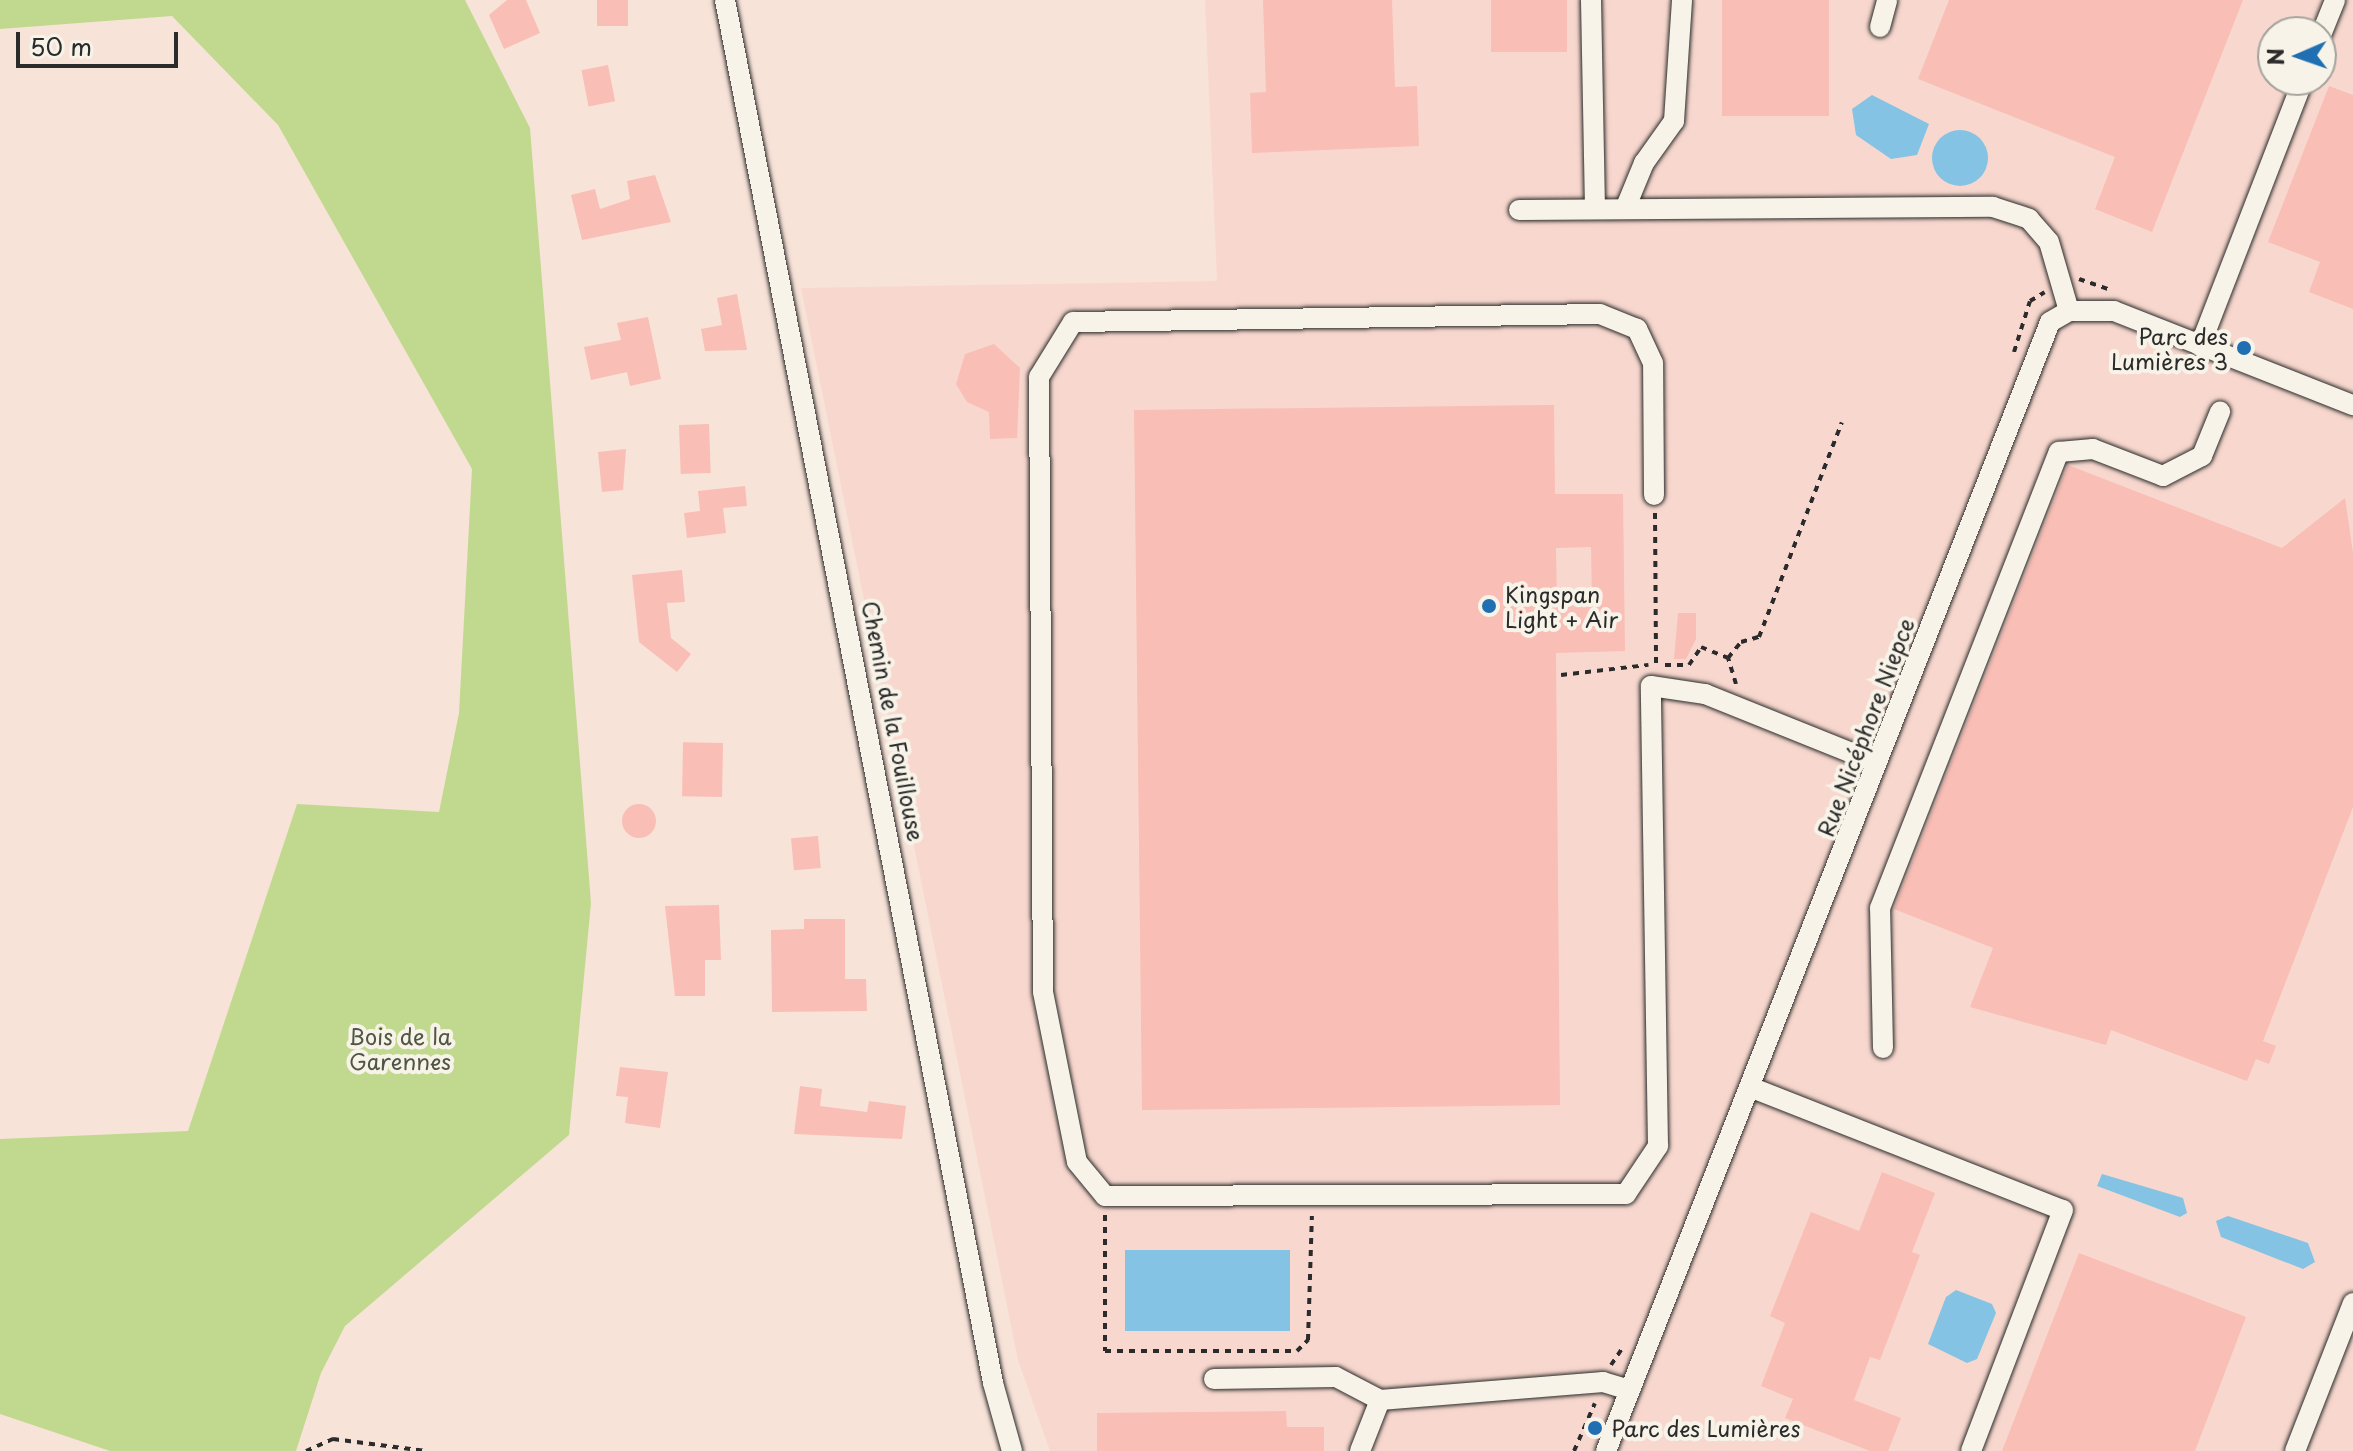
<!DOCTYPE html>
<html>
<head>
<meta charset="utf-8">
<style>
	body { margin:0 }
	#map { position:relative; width:2353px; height:1451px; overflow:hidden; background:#f8e3d9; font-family:"Playpen Sans",sans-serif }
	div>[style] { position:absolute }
	.built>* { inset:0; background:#f8d8ce }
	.green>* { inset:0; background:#c1d98f }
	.water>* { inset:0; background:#84c3e4; transform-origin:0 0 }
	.round { border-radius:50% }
	.building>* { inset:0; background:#f9beb5; transform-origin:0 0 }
	.path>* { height:4px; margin-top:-2px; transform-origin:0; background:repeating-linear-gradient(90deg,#2b2b2b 0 6px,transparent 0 12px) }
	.roads { filter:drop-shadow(0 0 2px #2b2b2b) drop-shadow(0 0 2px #2b2b2b) }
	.minor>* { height:20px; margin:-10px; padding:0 10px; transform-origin:10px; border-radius:10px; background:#f7f3e8 }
	.dots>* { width:22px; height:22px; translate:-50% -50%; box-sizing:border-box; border:4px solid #f7f3e8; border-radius:50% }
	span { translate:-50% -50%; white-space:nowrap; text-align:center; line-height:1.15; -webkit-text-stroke:8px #f7f3e8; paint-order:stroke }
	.poi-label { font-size:22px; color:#2b2b2b }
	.right { translate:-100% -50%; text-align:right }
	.left { translate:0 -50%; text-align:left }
	.street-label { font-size:22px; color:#2b2b2b }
	.park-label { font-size:22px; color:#505644 }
	.north { position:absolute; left:2257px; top:16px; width:80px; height:80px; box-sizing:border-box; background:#f7f3e8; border:2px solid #a5a39c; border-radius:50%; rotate:268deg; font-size:22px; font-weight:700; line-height:32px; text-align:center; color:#2b2b2b }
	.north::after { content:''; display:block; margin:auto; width:28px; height:36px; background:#1f6fb2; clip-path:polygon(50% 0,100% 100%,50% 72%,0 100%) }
	.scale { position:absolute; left:16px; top:32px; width:162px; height:36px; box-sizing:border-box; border:4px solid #2b2b2b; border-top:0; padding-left:10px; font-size:24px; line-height:28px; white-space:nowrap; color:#2b2b2b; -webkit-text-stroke:6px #f7f3e8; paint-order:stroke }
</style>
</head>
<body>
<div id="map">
	<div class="built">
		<i style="clip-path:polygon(evenodd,1205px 0,2353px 0,2353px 1451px,1050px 1451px,1018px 1360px,801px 288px,1217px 281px,1205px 0,2273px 32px,2321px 32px,2321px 80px,2273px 80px,2273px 32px)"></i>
	</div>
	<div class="green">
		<i style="clip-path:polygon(0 0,465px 0,530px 128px,591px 903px,569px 1135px,345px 1326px,321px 1373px,296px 1451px,110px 1451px,0 1414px,0 1139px,188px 1131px,297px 804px,439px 812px,459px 713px,472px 469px,278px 125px,172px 16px,0 29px)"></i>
	</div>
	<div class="water">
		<i style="clip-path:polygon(1872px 95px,1929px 124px,1917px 155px,1891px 159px,1856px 135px,1852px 109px)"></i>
		<i class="round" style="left:1932px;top:130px;width:56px;height:56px"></i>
		<i style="clip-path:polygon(2102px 1174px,2183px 1198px,2187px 1213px,2180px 1217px,2097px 1186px)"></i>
		<i style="clip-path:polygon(2228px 1216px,2308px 1243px,2315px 1262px,2303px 1269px,2221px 1237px,2216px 1221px)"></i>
		<i style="left:1125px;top:1250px;width:165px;height:81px"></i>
		<i style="clip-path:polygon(1956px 1290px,1992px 1304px,1996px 1313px,1977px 1359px,1967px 1363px,1928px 1344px,1946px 1297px)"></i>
	</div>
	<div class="building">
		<i style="clip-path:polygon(507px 0,526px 0,540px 33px,504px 49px,489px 15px)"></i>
		<i style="left:597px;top:0;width:31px;height:26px"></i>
		<i style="clip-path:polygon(1263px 0,1392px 0,1395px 87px,1417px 86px,1419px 146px,1252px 153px,1250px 93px,1266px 92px)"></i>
		<i style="left:1491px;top:0;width:76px;height:52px"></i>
		<i style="left:1722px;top:0;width:107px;height:116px"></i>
		<i style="clip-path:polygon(1949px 0,2243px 0,2152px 232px,2095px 209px,2115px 157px,1918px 79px)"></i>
		<i style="left:608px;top:65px;width:37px;height:27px;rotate:79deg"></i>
		<i style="clip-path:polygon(2329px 86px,2353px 95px,2353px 309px,2309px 292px,2320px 262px,2268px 242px)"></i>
		<i style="clip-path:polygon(655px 175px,671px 222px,582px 240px,571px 195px,595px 189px,600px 209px,630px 199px,627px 181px)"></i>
		<i style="clip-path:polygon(737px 294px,747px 350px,705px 351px,701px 329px,722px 325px,717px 298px)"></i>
		<i style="clip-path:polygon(648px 317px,661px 379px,630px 386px,627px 372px,591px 380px,584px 347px,621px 340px,617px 323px)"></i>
		<i style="clip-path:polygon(994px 344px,1020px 368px,1017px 438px,990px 439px,989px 412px,967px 402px,956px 384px,965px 354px)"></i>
		<i style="clip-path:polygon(evenodd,1554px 405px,1555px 494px,1623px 494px,1625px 651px,1556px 653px,1560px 1105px,1142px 1110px,1134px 410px,1554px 405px,1591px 547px,1592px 601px,1557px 602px,1556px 548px,1591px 547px)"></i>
		<i style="left:709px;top:424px;width:49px;height:30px;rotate:88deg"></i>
		<i style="clip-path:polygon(626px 449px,623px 490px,602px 492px,598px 452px)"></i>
		<i style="clip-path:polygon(2068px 465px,2282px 548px,2345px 498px,2353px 553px,2353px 807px,2263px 1041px,2276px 1046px,2269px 1064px,2256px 1059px,2247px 1081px,2111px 1030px,2106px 1045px,1970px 1007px,1993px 948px,1894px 909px)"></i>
		<i style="clip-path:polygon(745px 486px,747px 506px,723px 508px,726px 533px,687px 538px,684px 513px,700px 511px,698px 491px)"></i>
		<i style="clip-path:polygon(682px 570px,685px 602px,667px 603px,671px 638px,691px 654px,677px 672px,639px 642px,632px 575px)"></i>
		<i style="clip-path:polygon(1678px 613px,1696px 613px,1696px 639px,1686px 659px,1674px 659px)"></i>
		<i style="left:723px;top:743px;width:54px;height:40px;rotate:91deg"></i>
		<i class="round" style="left:622px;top:804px;width:34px;height:34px"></i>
		<i style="left:818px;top:836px;width:32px;height:27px;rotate:85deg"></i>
		<i style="clip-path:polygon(719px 905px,721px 960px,705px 960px,705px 996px,675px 996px,665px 906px)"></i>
		<i style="clip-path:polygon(804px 919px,845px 919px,845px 979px,866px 979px,867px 1011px,772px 1012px,771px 930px,804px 929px)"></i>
		<i style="clip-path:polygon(620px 1067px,668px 1072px,660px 1128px,625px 1123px,628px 1097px,616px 1096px)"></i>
		<i style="clip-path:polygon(800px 1086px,822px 1089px,820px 1106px,867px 1112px,869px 1101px,906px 1106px,902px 1139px,794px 1134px)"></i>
		<i style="clip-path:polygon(1882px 1172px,1935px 1193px,1912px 1252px,1920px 1255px,1880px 1360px,1870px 1357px,1854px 1400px,1901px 1418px,1888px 1451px,1870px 1451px,1785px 1418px,1793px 1399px,1761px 1386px,1785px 1323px,1770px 1316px,1811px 1212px,1859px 1231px)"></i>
		<i style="clip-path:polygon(2079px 1253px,2246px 1317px,2195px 1451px,2002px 1451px)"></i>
		<i style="clip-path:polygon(1286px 1411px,1287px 1427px,1324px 1427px,1324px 1451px,1097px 1451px,1097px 1413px)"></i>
	</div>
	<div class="path">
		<i style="left:2079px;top:279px;width:31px;rotate:19deg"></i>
		<i style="left:2014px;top:352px;width:53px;rotate:-72.6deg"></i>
		<i style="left:2030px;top:301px;width:17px;rotate:-31deg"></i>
		<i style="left:1655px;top:513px;width:152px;rotate:89.6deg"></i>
		<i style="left:1665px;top:665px;width:24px"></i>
		<i style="left:1689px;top:665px;width:22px;rotate:-56deg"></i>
		<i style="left:1701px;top:647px;width:29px;rotate:22deg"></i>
		<i style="left:1561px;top:675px;width:88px;rotate:-6.6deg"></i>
		<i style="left:1736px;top:684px;width:27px;rotate:-107deg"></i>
		<i style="left:1728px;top:658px;width:21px;rotate:-51deg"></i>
		<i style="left:1741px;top:642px;width:19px;rotate:-16deg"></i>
		<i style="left:1759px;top:637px;width:230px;rotate:-68.9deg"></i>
		<i style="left:1105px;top:1215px;width:136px;rotate:90deg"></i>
		<i style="left:1105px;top:1351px;width:192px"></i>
		<i style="left:1297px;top:1351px;width:16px;rotate:-45deg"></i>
		<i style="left:1308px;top:1340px;width:124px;rotate:-88.2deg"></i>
		<i style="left:1611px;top:1365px;width:23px;rotate:-56deg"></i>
		<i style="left:306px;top:1451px;width:30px;rotate:-24deg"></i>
		<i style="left:333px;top:1439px;width:94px;rotate:7.4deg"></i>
		<i style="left:1574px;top:1451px;width:52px;rotate:-66.4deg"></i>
	</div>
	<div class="roads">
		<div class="minor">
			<i style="left:725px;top:0;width:1409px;rotate:79.03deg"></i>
			<i style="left:993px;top:1383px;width:71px;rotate:74.4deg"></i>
			<i style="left:1591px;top:0;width:209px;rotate:88.9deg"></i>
			<i style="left:1880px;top:27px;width:28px;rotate:-75deg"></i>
			<i style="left:2321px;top:35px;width:38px;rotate:-68deg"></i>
			<i style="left:1625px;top:209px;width:50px;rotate:-67.6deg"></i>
			<i style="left:1644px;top:163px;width:52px;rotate:-54.5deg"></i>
			<i style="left:1674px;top:121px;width:121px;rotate:-86.2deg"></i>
			<i style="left:1519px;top:210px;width:474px;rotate:-0.4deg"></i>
			<i style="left:1993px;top:207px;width:38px;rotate:18deg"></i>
			<i style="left:2029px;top:219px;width:30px;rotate:49deg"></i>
			<i style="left:2049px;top:242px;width:72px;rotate:73.8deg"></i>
			<i style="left:2200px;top:346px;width:285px;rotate:-68.8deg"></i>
			<i style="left:1654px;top:495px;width:132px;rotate:-90.4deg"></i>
			<i style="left:1653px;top:363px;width:38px;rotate:-115deg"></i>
			<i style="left:1637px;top:329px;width:40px;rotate:-158deg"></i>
			<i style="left:1600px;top:314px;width:527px;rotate:179.13deg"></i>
			<i style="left:1073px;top:322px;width:65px;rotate:121.7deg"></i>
			<i style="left:1039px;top:377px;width:615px;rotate:89.63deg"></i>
			<i style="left:1043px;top:992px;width:173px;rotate:78.7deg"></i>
			<i style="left:1077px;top:1162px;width:44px;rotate:50.5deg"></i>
			<i style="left:1105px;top:1196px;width:521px;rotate:-0.22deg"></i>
			<i style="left:1626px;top:1194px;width:58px;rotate:-56.3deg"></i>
			<i style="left:1658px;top:1146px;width:460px;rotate:-90.9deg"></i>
			<i style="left:1651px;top:686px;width:55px;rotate:8.4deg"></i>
			<i style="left:1705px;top:694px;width:185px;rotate:21.9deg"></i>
			<i style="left:1883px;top:1048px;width:140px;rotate:-91.2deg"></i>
			<i style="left:1880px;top:908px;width:490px;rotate:-68.6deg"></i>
			<i style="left:2059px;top:452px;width:34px;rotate:-5deg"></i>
			<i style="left:2093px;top:449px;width:75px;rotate:21.1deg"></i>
			<i style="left:2163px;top:476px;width:44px;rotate:-27.1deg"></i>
			<i style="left:2202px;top:456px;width:48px;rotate:-67.8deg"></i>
			<i style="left:1750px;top:1087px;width:336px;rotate:21.5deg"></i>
			<i style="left:2063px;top:1210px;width:258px;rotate:110.9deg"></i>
			<i style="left:1214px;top:1379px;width:122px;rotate:-0.9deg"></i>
			<i style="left:1336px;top:1377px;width:50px;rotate:27.6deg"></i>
			<i style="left:1360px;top:1451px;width:55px;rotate:-68.6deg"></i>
			<i style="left:1380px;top:1400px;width:224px;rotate:-4.6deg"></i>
			<i style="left:1603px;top:1382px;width:28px;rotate:17deg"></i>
			<i style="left:1606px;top:1451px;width:1213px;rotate:-68.53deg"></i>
			<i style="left:2050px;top:322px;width:22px;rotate:-30deg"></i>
			<i style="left:2069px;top:311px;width:45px"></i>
			<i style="left:2114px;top:311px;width:257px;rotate:21.5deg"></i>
			<i style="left:2295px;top:1451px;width:159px;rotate:-68.6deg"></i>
		</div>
	</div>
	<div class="dots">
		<i style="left:2244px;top:348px;background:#1f6fb2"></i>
		<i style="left:1489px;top:606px;background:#1f6fb2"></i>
		<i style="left:1595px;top:1428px;background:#1f6fb2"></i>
	</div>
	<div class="poi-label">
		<span class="right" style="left:2228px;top:348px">Parc des<br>Lumières 3</span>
		<span class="left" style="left:1505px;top:606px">Kingspan<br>Light + Air</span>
		<span class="left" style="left:1611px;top:1428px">Parc des Lumières</span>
	</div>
	<div class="street-label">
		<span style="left:894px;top:721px;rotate:79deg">Chemin de la Fouillouse</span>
		<span style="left:1865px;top:727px;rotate:-69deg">Rue Nicéphore Niepce</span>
	</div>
	<div class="park-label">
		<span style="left:400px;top:1048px">Bois de la<br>Garennes</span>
	</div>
	<div class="north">N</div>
	<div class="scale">50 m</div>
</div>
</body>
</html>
